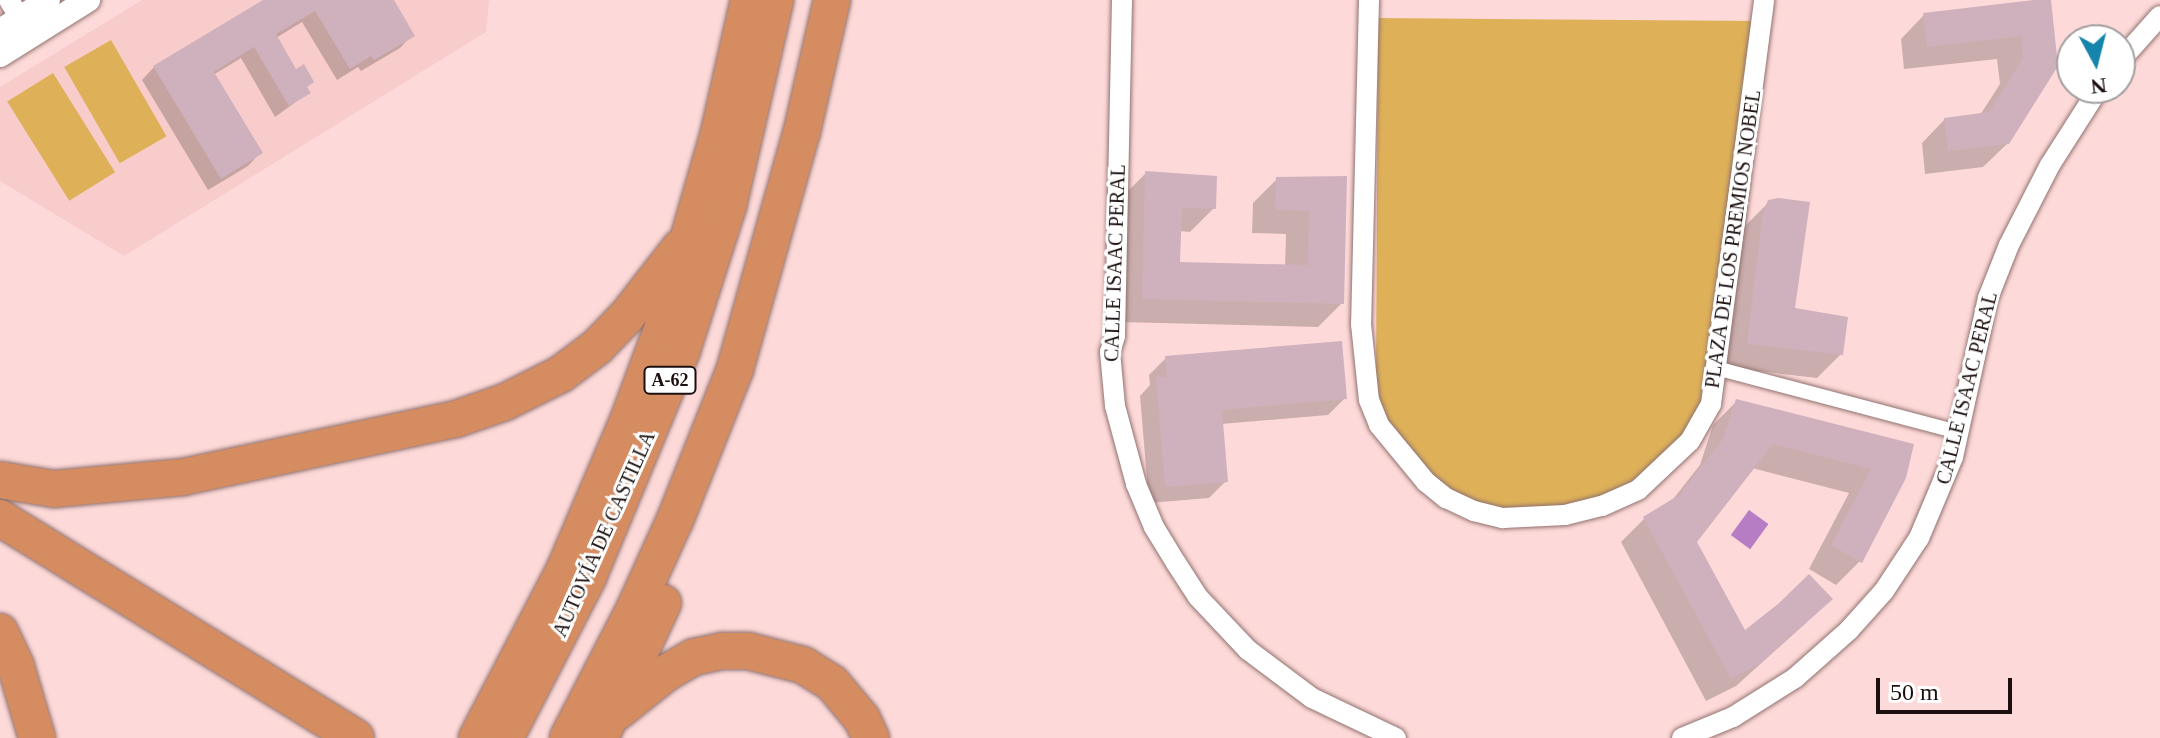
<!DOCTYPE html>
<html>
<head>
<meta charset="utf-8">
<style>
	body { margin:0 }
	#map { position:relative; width:2160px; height:738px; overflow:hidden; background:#fddad9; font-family:Georgia,serif }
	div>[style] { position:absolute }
	.built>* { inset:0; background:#f7ccca }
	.green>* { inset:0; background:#deb159; transform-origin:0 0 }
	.water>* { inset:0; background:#b77dc4; transform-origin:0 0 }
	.shadow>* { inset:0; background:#0003 }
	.building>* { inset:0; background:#cfb0bd }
	.roads { filter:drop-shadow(0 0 2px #917270) drop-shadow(0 0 2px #917270) }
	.pedestrian>* { height:14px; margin:-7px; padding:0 7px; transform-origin:7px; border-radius:7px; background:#fff }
	.minor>* { height:20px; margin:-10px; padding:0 10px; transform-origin:10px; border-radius:10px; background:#fff }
	.tertiary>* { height:24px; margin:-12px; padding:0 12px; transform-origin:12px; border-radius:12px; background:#fff }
	.motorway>* { height:36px; margin:-18px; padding:0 18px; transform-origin:18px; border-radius:18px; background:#d48c60 }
	span { translate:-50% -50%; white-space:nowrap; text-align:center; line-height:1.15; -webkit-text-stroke:6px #fff; paint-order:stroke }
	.shield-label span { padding:2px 6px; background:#fff; border:2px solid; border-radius:6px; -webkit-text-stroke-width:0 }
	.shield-label { font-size:18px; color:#1b0f0f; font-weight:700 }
	.street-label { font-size:20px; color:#1b0f0f }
	.north { position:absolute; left:2056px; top:24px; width:80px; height:80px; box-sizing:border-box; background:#fff; border:2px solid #a49f9f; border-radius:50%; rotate:173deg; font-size:22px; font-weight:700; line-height:32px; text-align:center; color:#1b0f0f }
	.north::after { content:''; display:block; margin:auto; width:28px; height:36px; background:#1585ac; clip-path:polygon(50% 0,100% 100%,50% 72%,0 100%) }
	.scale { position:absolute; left:1876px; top:678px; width:136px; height:36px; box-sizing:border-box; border:4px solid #1b0f0f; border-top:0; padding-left:10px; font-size:24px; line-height:28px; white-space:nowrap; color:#1b0f0f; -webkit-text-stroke:6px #fff; paint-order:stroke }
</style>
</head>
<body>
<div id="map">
	<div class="built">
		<i style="clip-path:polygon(142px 0,489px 0,486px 32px,124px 256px,0 181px,0 87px)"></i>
	</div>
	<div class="green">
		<i style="clip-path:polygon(1378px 18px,1762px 21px,1704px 400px,1688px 430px,1636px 484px,1600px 499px,1521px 513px,1461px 498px,1420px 465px,1384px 418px,1376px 384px)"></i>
		<i style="left:111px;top:40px;width:111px;height:54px;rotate:60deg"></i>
		<i style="left:53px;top:73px;width:117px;height:54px;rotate:58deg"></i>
	</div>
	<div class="water">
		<i style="left:1749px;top:510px;width:24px;height:31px;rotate:36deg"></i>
	</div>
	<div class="shadow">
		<i style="clip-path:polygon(267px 0,392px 0,412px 35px,400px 48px,361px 71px,358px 67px,337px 80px,302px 22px,276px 38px,308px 93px,275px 117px,241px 58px,213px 75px,260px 153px,248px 166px,208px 190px,142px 80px,154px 67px)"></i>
		<i style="clip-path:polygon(2049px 0,2008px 143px,1983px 167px,1925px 174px,1922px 143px,1945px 119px,1980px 115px,2000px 84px,1997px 59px,1904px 69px,1901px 39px,1924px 15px)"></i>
		<i style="clip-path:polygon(1146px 173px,1214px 208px,1190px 232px,1179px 231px,1178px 264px,1285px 267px,1286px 234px,1252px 233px,1253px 203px,1277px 179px,1345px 178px,1342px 303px,1318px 327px,1119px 322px,1122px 197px)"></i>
		<i style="clip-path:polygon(1769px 202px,1793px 310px,1841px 354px,1817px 378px,1724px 367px,1740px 237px,1745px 226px)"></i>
		<i style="clip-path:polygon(1166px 358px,1345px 398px,1328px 415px,1221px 424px,1226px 481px,1209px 498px,1149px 503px,1140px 396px,1150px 385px,1149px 375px)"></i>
		<i style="clip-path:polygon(1737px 401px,1912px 445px,1860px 561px,1836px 585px,1809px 569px,1849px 493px,1752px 468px,1694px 542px,1744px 633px,1807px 622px,1736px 686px,1706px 701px,1621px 542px,1645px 518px,1670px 503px,1700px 465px,1713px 425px)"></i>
	</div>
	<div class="building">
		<i style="clip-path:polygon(263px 0,394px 0,415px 36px,374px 60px,371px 56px,350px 69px,315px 11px,276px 34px,296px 69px,304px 64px,314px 82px,307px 87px,311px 93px,289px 106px,254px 47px,214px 72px,263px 153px,221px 179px,153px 66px)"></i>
		<i style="clip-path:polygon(2035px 0,2051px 0,2058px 66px,2009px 144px,1948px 151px,1944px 118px,1989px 112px,2023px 58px,2021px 36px,1927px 47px,1923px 13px)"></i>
		<i style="clip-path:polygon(1145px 171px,1217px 176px,1216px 209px,1182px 208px,1180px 262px,1308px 265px,1309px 211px,1275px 210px,1276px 177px,1347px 176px,1344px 304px,1142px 299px)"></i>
		<i style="clip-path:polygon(1779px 198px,1810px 202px,1795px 308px,1848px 317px,1843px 355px,1747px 344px,1763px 212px,1768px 200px)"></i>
		<i style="clip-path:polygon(1342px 341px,1347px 399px,1222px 410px,1228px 482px,1165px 487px,1156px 377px,1167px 377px,1165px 356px)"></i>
		<i style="clip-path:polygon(1736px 399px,1914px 444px,1906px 478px,1862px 563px,1831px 545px,1871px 469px,1773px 444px,1697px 542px,1745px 630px,1778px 604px,1809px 574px,1833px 599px,1762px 662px,1731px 679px,1643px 517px,1679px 495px,1723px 439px)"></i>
	</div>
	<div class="roads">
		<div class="pedestrian">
			<i style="left:1716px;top:368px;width:250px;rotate:14.8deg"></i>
		</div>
		<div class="minor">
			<i style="left:9px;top:0;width:21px;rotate:59deg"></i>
			<i style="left:1122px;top:0;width:336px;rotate:91.2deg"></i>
			<i style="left:1115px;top:336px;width:17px;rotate:107deg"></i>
			<i style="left:1110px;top:352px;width:54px;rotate:84.7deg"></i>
			<i style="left:1115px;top:406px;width:81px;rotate:74.9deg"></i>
			<i style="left:1136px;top:484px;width:47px;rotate:67.3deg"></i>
			<i style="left:1154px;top:527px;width:42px;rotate:58.6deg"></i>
			<i style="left:1176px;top:563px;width:40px;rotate:57.1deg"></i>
			<i style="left:1198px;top:597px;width:73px;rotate:46.7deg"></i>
			<i style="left:1248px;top:650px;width:80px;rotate:36.9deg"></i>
			<i style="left:1312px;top:698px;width:93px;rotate:25.5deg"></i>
			<i style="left:1369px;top:0;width:324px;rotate:91.4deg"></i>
			<i style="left:1361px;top:324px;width:76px;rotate:84deg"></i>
			<i style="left:1369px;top:400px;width:27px;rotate:68deg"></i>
			<i style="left:1379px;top:425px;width:74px;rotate:50.5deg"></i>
			<i style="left:1426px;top:482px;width:26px;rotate:39deg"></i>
			<i style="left:1446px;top:498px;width:31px;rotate:25deg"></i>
			<i style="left:1474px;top:511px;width:30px;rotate:14deg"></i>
			<i style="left:1503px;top:518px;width:62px;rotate:-2.8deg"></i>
			<i style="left:1565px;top:515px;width:38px;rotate:-14deg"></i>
			<i style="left:1602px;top:506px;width:39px;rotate:-24deg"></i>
			<i style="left:1638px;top:490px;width:71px;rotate:-43.3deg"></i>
			<i style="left:1690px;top:441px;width:43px;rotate:-60.4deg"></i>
			<i style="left:1711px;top:404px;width:407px;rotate:-82.5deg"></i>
			<i style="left:2120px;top:61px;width:60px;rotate:-48.4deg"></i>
			<i style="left:1682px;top:738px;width:55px;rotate:-22.4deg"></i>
			<i style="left:1733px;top:717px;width:73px;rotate:-32.2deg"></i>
			<i style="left:1795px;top:678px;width:72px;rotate:-41.6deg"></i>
			<i style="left:1849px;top:630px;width:52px;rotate:-48.1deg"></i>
			<i style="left:1884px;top:591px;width:64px;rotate:-56.6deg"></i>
			<i style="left:1919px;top:538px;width:88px;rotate:-67.2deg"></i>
			<i style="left:1953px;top:457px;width:163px;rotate:-77.6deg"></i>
			<i style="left:1988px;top:298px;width:57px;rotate:-68.4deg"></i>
			<i style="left:2009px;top:245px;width:90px;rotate:-62.9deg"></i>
			<i style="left:2050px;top:165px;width:91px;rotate:-57.5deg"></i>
		</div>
		<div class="tertiary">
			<i style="left:0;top:31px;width:57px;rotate:-32.9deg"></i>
			<i style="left:0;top:55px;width:104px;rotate:-32deg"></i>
		</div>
		<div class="motorway">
			<i style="left:0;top:480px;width:55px;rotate:9.5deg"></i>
			<i style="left:54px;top:489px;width:130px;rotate:-5.3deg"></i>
			<i style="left:183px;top:477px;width:279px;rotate:-12deg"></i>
			<i style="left:456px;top:419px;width:52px;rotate:-19.1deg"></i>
			<i style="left:505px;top:402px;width:63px;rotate:-26.6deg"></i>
			<i style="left:561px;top:374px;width:45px;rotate:-36.9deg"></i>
			<i style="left:597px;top:347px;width:43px;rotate:-45.9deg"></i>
			<i style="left:627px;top:316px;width:86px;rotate:-52.1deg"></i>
			<i style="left:0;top:518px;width:418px;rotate:31.7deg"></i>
			<i style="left:0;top:632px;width:38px;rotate:65deg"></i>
			<i style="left:16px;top:667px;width:74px;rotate:73.5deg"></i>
			<i style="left:617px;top:712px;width:63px;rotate:-38.5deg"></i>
			<i style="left:666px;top:673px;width:32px;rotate:-30deg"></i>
			<i style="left:694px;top:657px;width:30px;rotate:-12deg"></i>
			<i style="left:723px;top:651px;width:25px"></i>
			<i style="left:748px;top:651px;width:57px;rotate:14.3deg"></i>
			<i style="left:803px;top:665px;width:34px;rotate:32deg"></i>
			<i style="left:832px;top:683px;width:47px;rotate:50.2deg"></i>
			<i style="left:862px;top:719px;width:21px;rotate:65deg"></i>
			<i style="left:477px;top:738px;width:188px;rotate:-62.5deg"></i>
			<i style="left:564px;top:571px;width:163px;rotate:-66.9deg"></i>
			<i style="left:628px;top:421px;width:100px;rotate:-69.6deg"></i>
			<i style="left:663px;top:327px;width:202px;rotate:-73.9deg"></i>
			<i style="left:719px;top:133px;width:136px;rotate:-77.3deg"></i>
			<i style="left:505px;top:738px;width:181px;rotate:-62.7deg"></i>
			<i style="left:588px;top:577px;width:246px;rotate:-67.5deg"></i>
			<i style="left:682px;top:350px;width:151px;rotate:-72.3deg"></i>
			<i style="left:728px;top:206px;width:211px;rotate:-77.1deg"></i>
			<i style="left:568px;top:738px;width:146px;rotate:-62.7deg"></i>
			<i style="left:635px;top:608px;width:97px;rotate:-65.6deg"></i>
			<i style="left:675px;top:520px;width:162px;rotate:-68.3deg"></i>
			<i style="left:735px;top:369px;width:247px;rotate:-74.3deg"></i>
			<i style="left:802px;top:131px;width:134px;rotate:-77.1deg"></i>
			<i style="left:600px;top:738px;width:149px;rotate:-65deg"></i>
		</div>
	</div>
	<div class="shield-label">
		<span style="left:670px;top:380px">A-62</span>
	</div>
	<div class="street-label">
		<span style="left:1733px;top:239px;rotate:-82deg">PLAZA DE LOS PREMIOS NOBEL</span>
		<span style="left:1115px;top:263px;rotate:-88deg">CALLE ISAAC PERAL</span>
		<span style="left:1967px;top:388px;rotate:-76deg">CALLE ISAAC PERAL</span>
		<span style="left:604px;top:534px;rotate:-66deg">AUTOVÍA DE CASTILLA</span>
	</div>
	<div class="north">N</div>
	<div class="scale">50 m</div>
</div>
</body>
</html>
